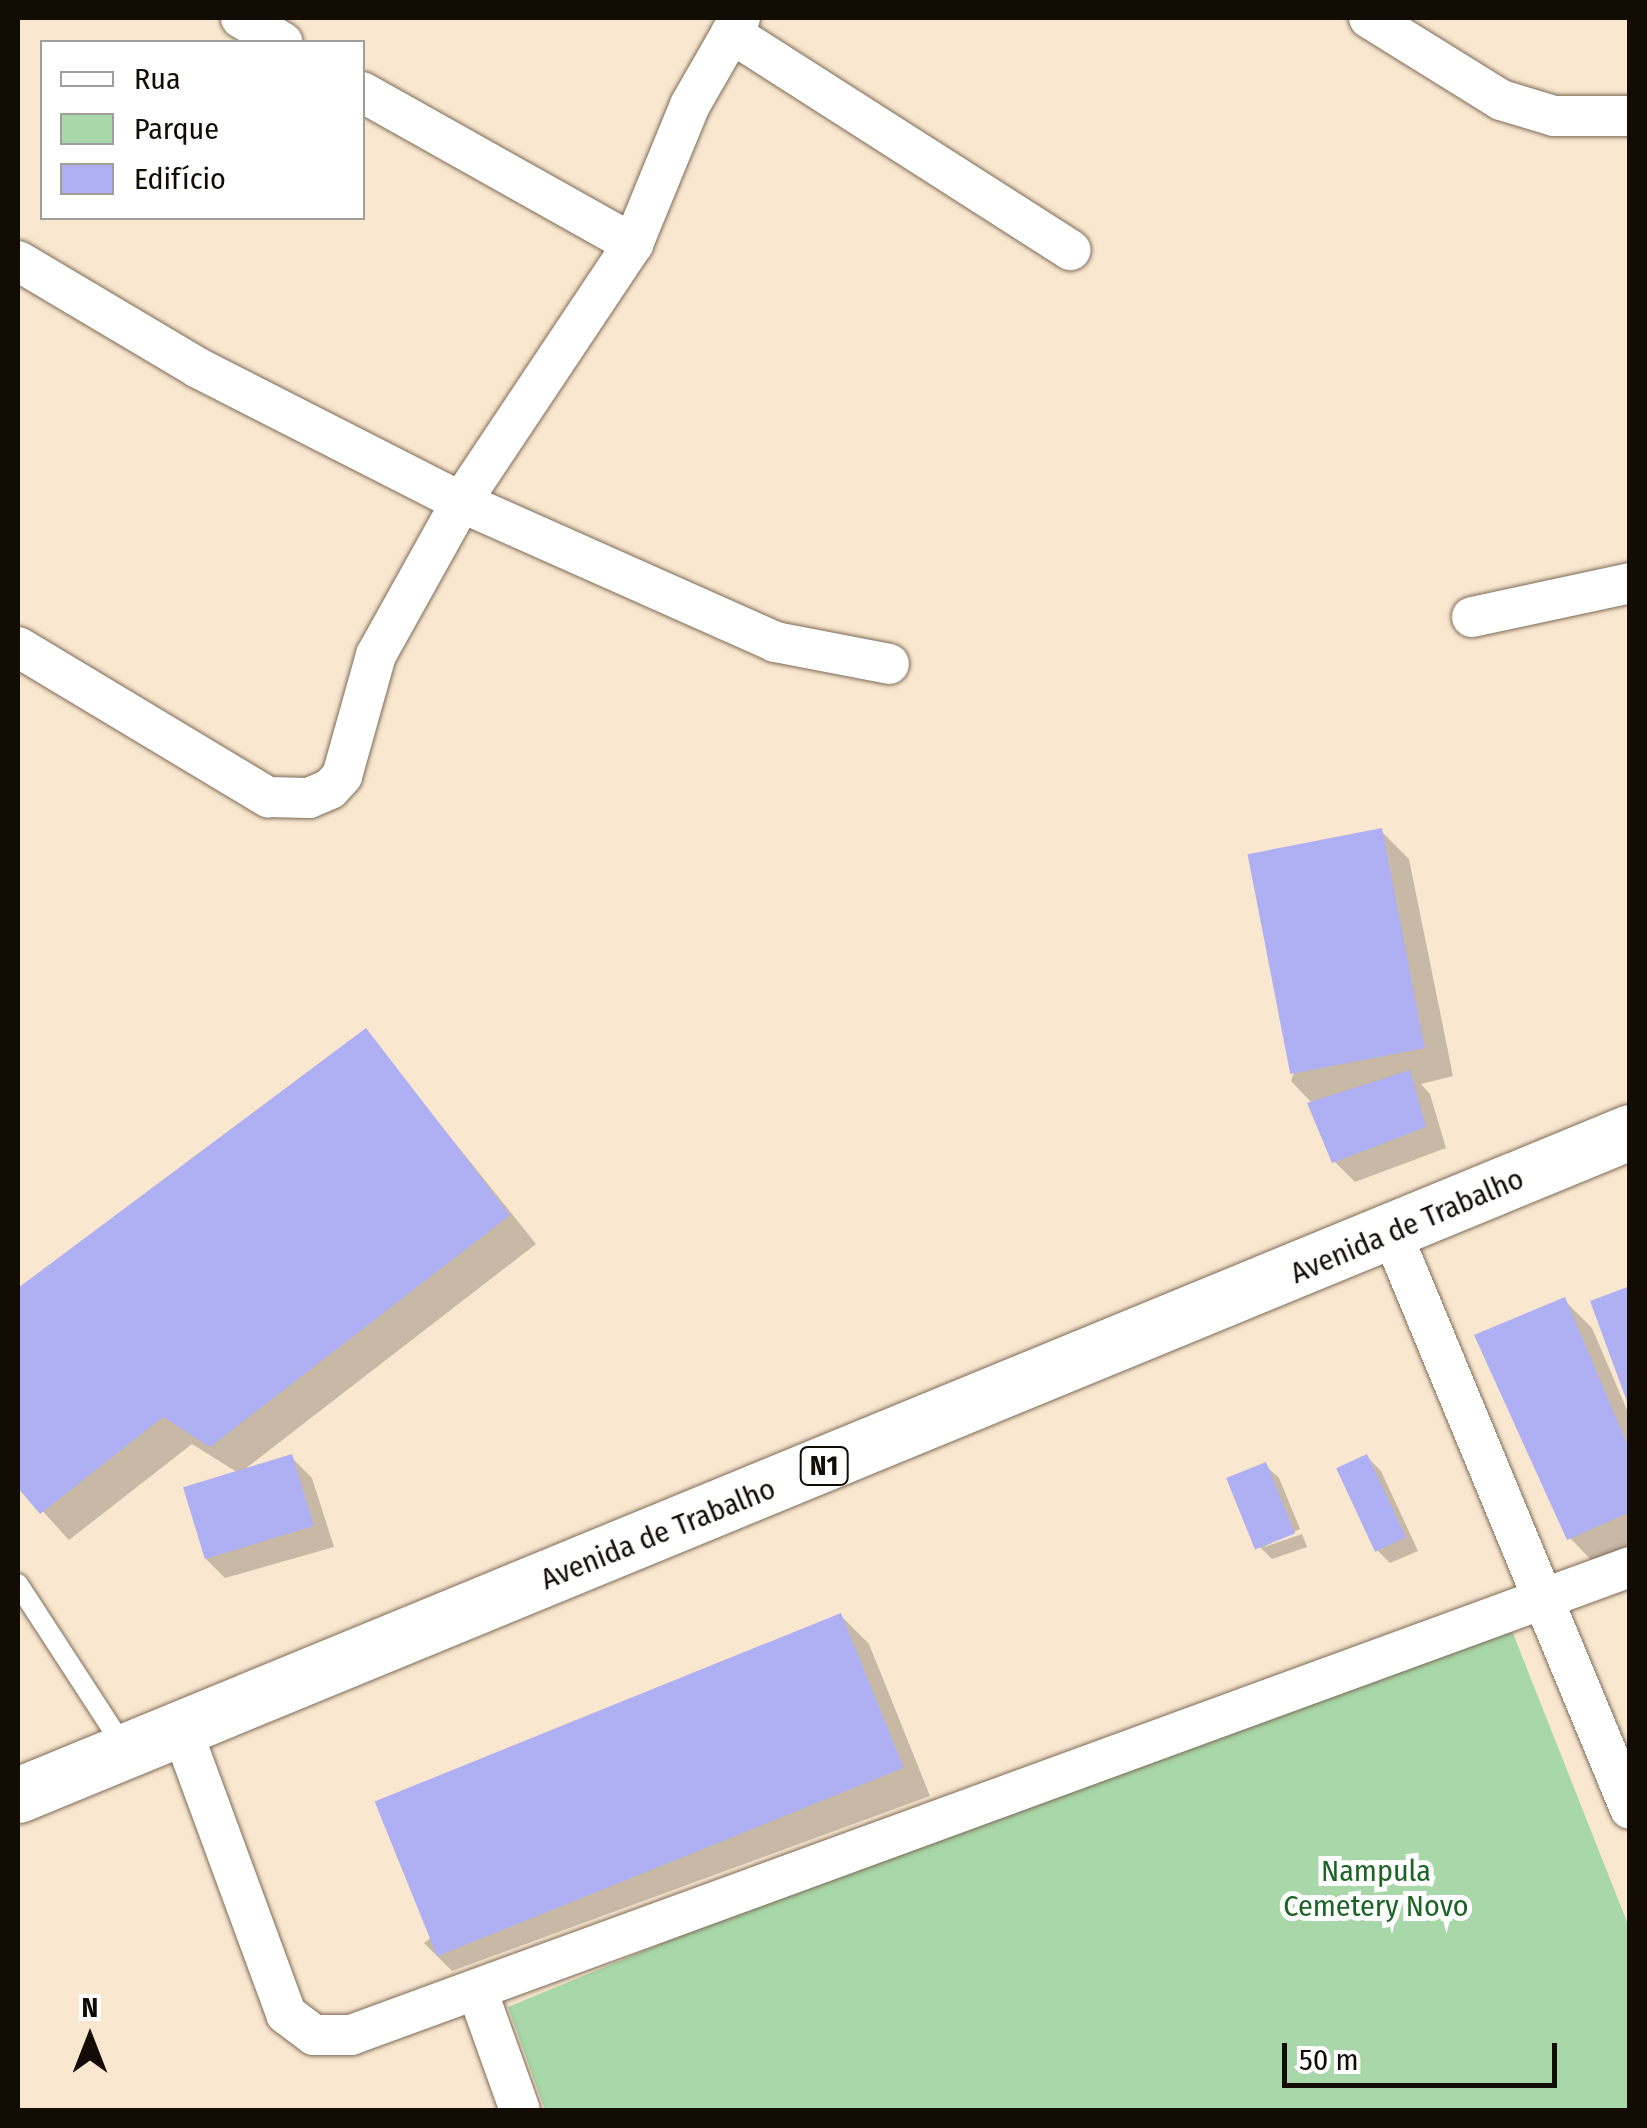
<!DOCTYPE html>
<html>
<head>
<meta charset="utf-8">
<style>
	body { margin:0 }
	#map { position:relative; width:1647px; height:2128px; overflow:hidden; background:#fae7d0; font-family:"Fira Sans Condensed",sans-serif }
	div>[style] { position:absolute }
	.green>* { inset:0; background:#a8d7a9 }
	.shadow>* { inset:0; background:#0003 }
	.building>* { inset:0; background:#afb0f3; transform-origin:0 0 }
	.roads { filter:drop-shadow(0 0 2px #7c6b57) drop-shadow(0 0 2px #7c6b57) }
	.service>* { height:20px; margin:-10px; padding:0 10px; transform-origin:10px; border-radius:10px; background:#fff }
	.minor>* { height:40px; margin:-20px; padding:0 20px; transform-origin:20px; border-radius:20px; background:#fff }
	.trunk>* { height:55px; margin:-27.5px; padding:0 27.5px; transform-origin:27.5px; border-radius:27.5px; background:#fff }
	span { translate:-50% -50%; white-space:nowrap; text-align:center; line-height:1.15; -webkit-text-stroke:10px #fff; paint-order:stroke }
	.shield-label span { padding:2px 8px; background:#fff; border:2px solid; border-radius:8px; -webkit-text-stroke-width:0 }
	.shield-label { font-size:28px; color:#120c05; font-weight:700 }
	.street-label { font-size:30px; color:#120c05 }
	.park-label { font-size:30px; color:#1b6425 }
	.frame { position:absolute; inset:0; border:20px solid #120c05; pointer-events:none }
	.legend { position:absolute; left:40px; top:40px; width:325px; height:180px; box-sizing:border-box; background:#fff; border:2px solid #a09e9b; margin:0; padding:12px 18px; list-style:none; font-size:30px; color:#120c05 }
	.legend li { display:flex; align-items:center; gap:20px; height:50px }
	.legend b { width:50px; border:2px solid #a09e9b }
	.north { position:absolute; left:40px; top:1988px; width:100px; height:100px; -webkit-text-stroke:8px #fff; paint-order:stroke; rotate:0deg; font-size:28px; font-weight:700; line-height:40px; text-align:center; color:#120c05 }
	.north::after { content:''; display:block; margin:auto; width:35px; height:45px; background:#120c05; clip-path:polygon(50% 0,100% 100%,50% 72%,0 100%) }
	.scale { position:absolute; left:1282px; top:2043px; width:275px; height:45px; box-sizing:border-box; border:5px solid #120c05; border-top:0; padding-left:12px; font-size:30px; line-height:35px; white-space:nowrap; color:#120c05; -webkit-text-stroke:8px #fff; paint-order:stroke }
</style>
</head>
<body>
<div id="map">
	<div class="green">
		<i style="clip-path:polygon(1499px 1598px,1629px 1927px,1629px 2110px,545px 2110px,508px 2007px)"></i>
	</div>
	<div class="shadow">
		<i style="clip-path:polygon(1381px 831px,1409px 859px,1453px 1076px,1421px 1084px,1430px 1094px,1446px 1148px,1355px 1182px,1334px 1161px,1313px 1104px,1291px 1081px)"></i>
		<i style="clip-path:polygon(366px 1032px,536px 1244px,241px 1472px,291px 1457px,312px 1478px,334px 1547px,225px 1578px,204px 1557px,240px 1474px,192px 1444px,69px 1540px,18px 1484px,18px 1291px)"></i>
		<i style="clip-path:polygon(1564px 1300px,1592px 1328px,1630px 1417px,1630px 1552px,1598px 1567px,1570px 1538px)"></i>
		<i style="clip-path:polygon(1367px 1457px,1381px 1471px,1418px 1551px,1390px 1563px,1376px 1549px)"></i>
		<i style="clip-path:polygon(1265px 1465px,1279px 1478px,1300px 1529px,1261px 1548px,1302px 1534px,1307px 1547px,1272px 1559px,1258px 1545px)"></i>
		<i style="clip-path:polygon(841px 1616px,869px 1644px,930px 1796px,452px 1971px,424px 1943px)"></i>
	</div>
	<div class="building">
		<i style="left:1382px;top:828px;width:224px;height:137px;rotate:79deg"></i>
		<i style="clip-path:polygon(366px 1028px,510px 1215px,210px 1447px,163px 1417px,40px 1514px,18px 1488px,18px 1288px)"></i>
		<i style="clip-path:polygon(1410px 1070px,1426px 1127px,1332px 1163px,1307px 1103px)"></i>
		<i style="clip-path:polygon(1630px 1286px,1630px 1407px,1629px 1407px,1590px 1301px)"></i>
		<i style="clip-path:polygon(1565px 1297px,1630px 1451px,1630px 1512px,1567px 1540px,1474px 1335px)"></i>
		<i style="left:292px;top:1454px;width:75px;height:114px;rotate:73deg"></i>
		<i style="left:1367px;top:1454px;width:92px;height:34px;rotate:65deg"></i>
		<i style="left:1266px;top:1462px;width:77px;height:43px;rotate:68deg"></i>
		<i style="left:841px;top:1613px;width:167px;height:503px;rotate:68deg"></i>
	</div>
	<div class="roads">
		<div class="service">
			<i style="left:18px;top:1584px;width:197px;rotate:57deg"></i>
		</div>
		<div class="minor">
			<i style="left:241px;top:18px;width:48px;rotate:30.3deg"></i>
			<i style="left:1369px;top:18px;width:155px;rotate:31.8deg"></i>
			<i style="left:1501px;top:100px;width:55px;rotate:16.8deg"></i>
			<i style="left:1554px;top:116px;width:76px"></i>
			<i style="left:731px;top:33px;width:403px;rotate:32.6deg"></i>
			<i style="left:362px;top:92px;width:311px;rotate:29.3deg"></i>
			<i style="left:18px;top:261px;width:209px;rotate:30.7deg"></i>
			<i style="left:198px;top:368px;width:295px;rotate:27deg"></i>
			<i style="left:461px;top:502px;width:344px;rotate:24deg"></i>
			<i style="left:775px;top:642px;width:116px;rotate:10.9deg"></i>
			<i style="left:1472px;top:617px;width:162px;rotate:-12.1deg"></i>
			<i style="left:18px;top:647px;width:292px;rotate:31deg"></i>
			<i style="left:268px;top:797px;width:41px;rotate:1.4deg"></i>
			<i style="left:309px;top:798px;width:23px;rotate:-23deg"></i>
			<i style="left:330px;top:789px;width:18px;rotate:-47deg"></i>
			<i style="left:342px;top:776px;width:126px;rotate:-74.3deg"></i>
			<i style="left:376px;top:655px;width:175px;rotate:-60.9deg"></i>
			<i style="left:461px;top:502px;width:310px;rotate:-56.3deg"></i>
			<i style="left:633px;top:244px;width:150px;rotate:-67.7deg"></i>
			<i style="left:690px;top:105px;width:100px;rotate:-60.1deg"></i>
			<i style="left:1392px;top:1234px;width:622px;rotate:67.51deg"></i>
			<i style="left:181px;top:1728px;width:305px;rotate:69.8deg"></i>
			<i style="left:286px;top:2014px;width:35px;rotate:37deg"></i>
			<i style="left:314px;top:2035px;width:37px"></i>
			<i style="left:351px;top:2035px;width:1362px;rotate:-20.1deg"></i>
			<i style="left:478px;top:1993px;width:124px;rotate:70.3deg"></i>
		</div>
		<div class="trunk">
			<i style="left:18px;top:1795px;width:1743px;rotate:-22.36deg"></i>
		</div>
	</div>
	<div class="shield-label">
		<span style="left:824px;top:1466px">N1</span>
	</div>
	<div class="street-label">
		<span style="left:1407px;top:1226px;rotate:-23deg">Avenida de Trabalho</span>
		<span style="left:658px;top:1534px;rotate:-22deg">Avenida de Trabalho</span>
	</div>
	<div class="park-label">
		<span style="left:1376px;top:1888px">Nampula<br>Cemetery Novo</span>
	</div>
	<div class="frame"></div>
	<ul class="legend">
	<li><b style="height:12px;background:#fff"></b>Rua</li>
	<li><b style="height:28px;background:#a8d7a9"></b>Parque</li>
	<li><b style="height:28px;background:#afb0f3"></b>Edifício</li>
	</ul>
	<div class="north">N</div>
	<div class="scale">50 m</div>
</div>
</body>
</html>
